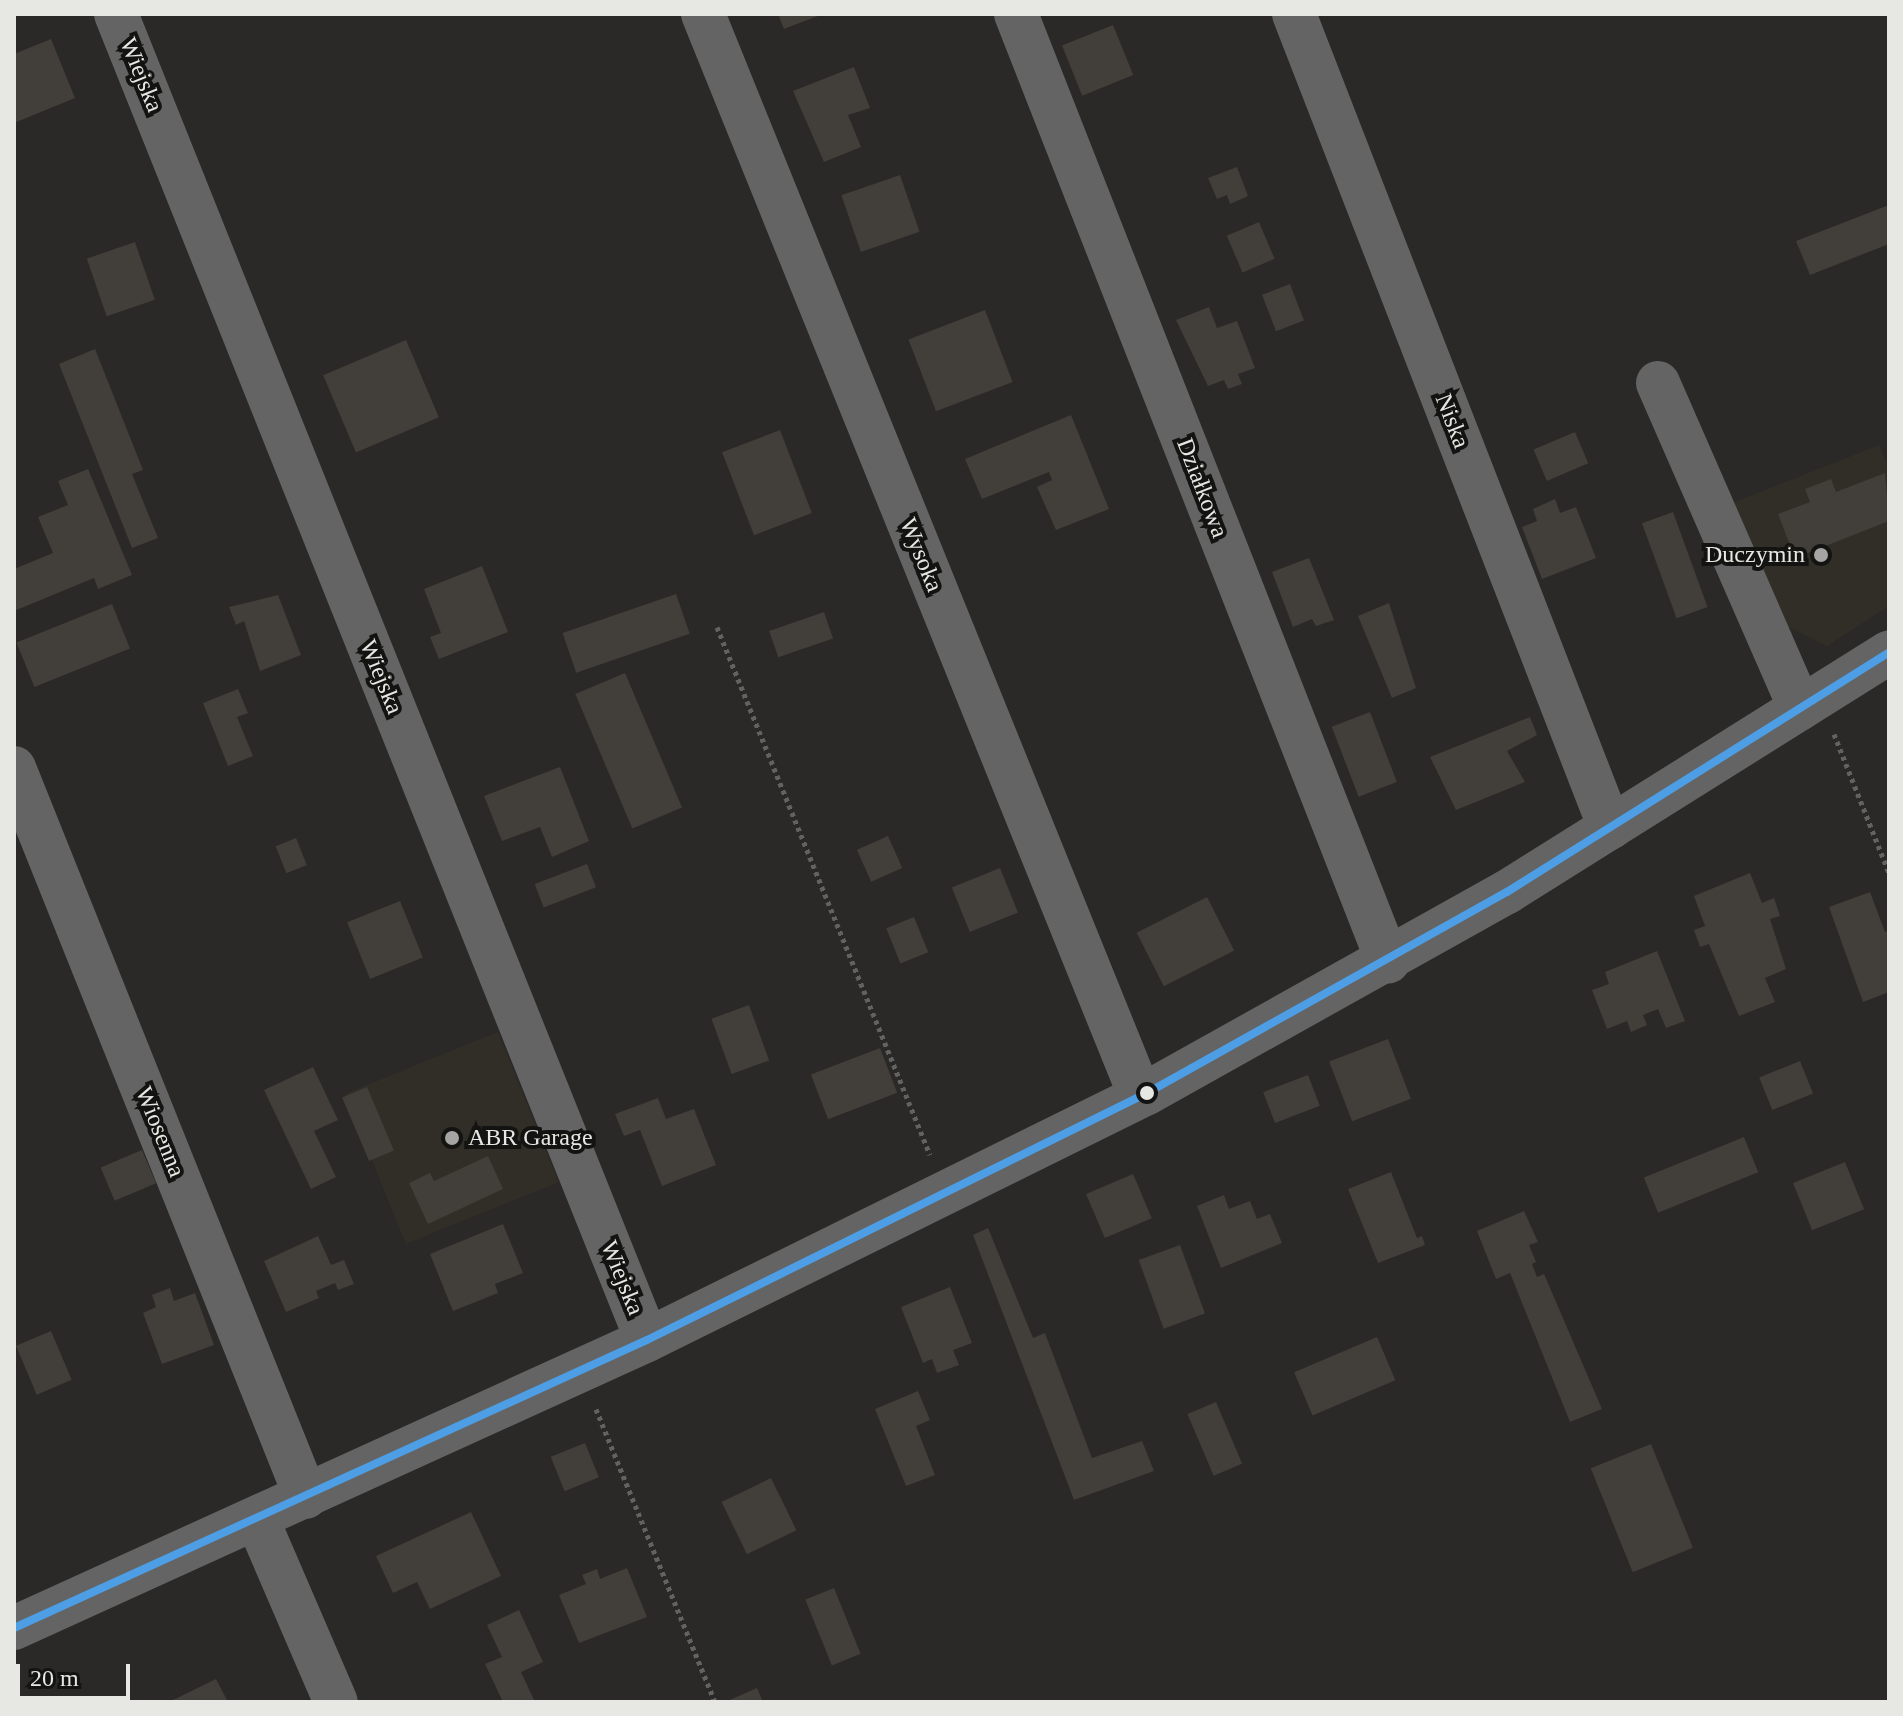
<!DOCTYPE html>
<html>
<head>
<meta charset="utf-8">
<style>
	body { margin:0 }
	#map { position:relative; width:1903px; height:1716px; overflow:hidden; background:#2a2928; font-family:Georgia,serif }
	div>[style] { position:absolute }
	.built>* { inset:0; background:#302e26; transform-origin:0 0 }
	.building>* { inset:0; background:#423e39; transform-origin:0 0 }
	.path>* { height:5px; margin-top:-2.5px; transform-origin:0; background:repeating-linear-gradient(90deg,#626261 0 4px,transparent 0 8px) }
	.minor>* { height:44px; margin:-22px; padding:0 22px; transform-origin:22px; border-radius:22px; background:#646464 }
	.tertiary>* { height:44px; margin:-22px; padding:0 22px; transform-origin:22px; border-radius:22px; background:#646464 }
	.bus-1>* { height:8px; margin:-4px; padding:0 4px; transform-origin:4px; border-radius:4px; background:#4d9ee5 }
	.dots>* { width:22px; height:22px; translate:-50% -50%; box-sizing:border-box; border:4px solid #131311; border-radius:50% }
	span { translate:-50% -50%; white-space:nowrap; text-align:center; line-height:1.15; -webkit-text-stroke:8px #131311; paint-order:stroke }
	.street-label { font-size:24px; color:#e7e7e4 }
	.poi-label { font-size:24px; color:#e7e7e4 }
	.right { translate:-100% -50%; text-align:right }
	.left { translate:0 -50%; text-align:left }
	.frame { position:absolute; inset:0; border:16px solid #e7e7e4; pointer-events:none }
	.scale { position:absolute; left:16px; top:1664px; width:114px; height:36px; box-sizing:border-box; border:4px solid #e7e7e4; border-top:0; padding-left:10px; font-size:24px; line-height:28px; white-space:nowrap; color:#e7e7e4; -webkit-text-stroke:6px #131311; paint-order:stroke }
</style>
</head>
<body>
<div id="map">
	<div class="built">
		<i style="clip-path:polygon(1879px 445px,1889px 469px,1889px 606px,1827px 646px,1782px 624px,1730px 504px)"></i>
		<i style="left:498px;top:1032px;width:162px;height:165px;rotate:68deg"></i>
	</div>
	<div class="building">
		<i style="clip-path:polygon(778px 14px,823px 14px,784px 29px)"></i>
		<i style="left:1113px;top:25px;width:54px;height:55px;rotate:68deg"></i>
		<i style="clip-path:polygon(51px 39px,75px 98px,14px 123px,14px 54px)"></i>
		<i style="clip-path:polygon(854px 67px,870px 108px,848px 115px,861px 147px,824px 162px,793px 91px)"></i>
		<i style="clip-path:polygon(1237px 167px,1248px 196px,1230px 204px,1227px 195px,1217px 199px,1208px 178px)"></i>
		<i style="left:900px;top:175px;width:60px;height:62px;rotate:71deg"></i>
		<i style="clip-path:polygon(1889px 205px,1889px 244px,1810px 275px,1796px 241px)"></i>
		<i style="left:1259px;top:222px;width:40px;height:35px;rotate:67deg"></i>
		<i style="left:135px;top:242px;width:61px;height:51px;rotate:71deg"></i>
		<i style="left:1290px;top:284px;width:39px;height:30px;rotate:69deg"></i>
		<i style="clip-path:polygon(1209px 307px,1217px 328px,1237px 321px,1255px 368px,1238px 374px,1242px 384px,1228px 389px,1224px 380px,1208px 386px,1176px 320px)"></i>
		<i style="left:985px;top:310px;width:77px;height:82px;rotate:69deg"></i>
		<i style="left:406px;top:340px;width:84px;height:90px;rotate:67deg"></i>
		<i style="clip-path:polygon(95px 349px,143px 470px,132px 474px,158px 538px,132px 548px,59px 364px)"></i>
		<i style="clip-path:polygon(1071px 415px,1109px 509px,1056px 530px,1037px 487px,1052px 480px,1049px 472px,982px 499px,965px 459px)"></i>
		<i style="left:780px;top:430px;width:89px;height:62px;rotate:69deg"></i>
		<i style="left:1575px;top:432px;width:34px;height:45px;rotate:67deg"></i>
		<i style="clip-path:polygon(88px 469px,132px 575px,98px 589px,94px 578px,14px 611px,14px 569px,53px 553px,38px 517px,68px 505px,58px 481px)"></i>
		<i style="clip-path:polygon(1885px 473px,1889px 521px,1795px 558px,1778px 514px,1810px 502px,1805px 489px,1831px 479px,1836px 492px)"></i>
		<i style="clip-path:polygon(1555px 499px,1560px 513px,1576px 507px,1596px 558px,1542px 579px,1522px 527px,1537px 521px,1533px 509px)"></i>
		<i style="left:1673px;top:512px;width:101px;height:33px;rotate:70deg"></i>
		<i style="clip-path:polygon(1309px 558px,1334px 620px,1316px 626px,1312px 619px,1293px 627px,1272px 572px)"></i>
		<i style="clip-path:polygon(482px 566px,508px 632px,439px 659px,430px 637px,441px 633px,424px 589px)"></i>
		<i style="left:676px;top:594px;width:42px;height:120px;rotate:71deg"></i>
		<i style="clip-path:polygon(278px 595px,301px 655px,260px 671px,244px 621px,236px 625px,229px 607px)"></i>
		<i style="clip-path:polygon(1389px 603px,1416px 688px,1392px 698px,1358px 616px)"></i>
		<i style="left:112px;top:604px;width:48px;height:103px;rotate:68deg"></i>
		<i style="left:824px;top:612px;width:28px;height:58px;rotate:71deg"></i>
		<i style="left:625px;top:673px;width:146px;height:54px;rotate:67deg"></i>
		<i style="clip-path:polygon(238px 689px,248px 713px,237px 717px,253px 756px,228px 766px,203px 703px)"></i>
		<i style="left:1370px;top:712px;width:75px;height:41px;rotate:69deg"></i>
		<i style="clip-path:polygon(1530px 717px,1537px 735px,1507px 751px,1525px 782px,1456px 810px,1430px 757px)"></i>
		<i style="clip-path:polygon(560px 767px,589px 841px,552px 857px,540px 827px,502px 841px,484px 796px)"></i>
		<i style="left:888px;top:836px;width:35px;height:34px;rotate:66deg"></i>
		<i style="left:296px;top:838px;width:29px;height:22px;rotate:68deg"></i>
		<i style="left:587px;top:864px;width:25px;height:56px;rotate:69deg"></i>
		<i style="left:1000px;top:868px;width:48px;height:52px;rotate:68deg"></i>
		<i style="clip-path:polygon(1750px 873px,1762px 903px,1774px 898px,1780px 916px,1770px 919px,1786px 969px,1765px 978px,1775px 1002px,1739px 1016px,1709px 944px,1700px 947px,1694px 930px,1705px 926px,1694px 896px)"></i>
		<i style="clip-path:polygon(1870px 892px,1885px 932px,1889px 930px,1889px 992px,1863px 1002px,1829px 907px)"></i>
		<i style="left:1207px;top:897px;width:60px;height:79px;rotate:63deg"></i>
		<i style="left:400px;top:901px;width:61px;height:57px;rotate:68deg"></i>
		<i style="left:914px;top:917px;width:38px;height:30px;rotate:68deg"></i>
		<i style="clip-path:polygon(1657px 951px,1685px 1021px,1666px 1028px,1658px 1009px,1643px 1015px,1647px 1025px,1631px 1032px,1627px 1021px,1607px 1029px,1592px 990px,1609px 984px,1605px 972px)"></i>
		<i style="left:749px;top:1005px;width:59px;height:40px;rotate:70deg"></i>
		<i style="left:1388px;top:1039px;width:64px;height:63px;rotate:69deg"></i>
		<i style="left:880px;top:1048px;width:48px;height:74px;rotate:69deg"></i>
		<i style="left:1800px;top:1061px;width:35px;height:44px;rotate:68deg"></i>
		<i style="clip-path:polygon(313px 1067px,338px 1120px,314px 1131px,336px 1177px,311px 1189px,264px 1090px)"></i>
		<i style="left:1308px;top:1075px;width:33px;height:48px;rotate:69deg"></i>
		<i style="left:367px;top:1087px;width:69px;height:27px;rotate:67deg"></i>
		<i style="clip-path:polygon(658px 1098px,666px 1119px,694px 1109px,716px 1165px,662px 1186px,640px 1130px,624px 1136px,615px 1114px)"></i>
		<i style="left:1744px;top:1137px;width:38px;height:108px;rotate:68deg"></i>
		<i style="left:142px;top:1150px;width:36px;height:45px;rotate:67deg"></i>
		<i style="clip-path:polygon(488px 1156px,503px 1189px,428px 1224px,409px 1183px,430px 1173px,434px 1181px)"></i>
		<i style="left:1845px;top:1162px;width:51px;height:56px;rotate:68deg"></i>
		<i style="clip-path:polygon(1391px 1172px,1417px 1238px,1422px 1236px,1425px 1245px,1378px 1263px,1348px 1189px)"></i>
		<i style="left:1133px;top:1174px;width:48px;height:51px;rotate:67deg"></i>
		<i style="clip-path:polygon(1224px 1195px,1229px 1209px,1250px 1201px,1257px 1219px,1270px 1214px,1282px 1243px,1221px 1268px,1197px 1206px)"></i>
		<i style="clip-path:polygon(1524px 1211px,1538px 1242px,1529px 1245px,1536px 1262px,1532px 1264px,1537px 1277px,1544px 1274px,1602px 1409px,1570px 1422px,1510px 1273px,1496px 1279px,1477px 1231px)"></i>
		<i style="clip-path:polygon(503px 1224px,523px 1273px,495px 1284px,498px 1293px,453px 1311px,430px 1254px)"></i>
		<i style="clip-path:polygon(988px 1228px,1033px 1338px,1045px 1333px,1092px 1458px,1142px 1441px,1154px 1471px,1074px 1500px,973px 1235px)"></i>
		<i style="clip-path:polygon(318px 1236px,331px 1265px,344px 1260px,354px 1284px,338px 1290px,335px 1283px,316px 1291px,319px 1298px,286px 1312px,264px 1261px)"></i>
		<i style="left:1180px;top:1245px;width:73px;height:44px;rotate:70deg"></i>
		<i style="clip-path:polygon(950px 1287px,972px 1343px,953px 1350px,959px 1365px,937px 1373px,932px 1359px,923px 1363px,901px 1307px)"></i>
		<i style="clip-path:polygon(170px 1288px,174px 1301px,195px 1293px,214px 1345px,162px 1364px,143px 1313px,156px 1307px,152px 1295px)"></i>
		<i style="left:51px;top:1331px;width:53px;height:38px;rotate:67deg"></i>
		<i style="left:1377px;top:1337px;width:47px;height:90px;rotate:67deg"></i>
		<i style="clip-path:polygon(918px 1391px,930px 1420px,916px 1426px,935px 1475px,906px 1486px,875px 1409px)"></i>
		<i style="left:1216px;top:1402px;width:67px;height:31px;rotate:67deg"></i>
		<i style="left:585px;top:1443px;width:37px;height:37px;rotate:68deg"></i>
		<i style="left:1651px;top:1444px;width:112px;height:65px;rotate:68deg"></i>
		<i style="left:771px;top:1478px;width:58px;height:55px;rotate:64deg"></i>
		<i style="clip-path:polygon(471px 1512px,501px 1576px,430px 1609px,417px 1582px,393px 1593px,376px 1556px)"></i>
		<i style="clip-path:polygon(627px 1568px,647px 1617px,579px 1643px,559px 1595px,586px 1584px,582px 1575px,597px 1569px,600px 1579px)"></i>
		<i style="left:834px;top:1588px;width:71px;height:31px;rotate:68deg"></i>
		<i style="clip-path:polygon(519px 1610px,543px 1662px,521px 1672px,535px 1702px,503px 1702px,485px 1664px,502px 1657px,487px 1625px)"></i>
		<i style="clip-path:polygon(216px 1679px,228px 1702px,169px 1702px)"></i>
		<i style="clip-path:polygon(757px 1688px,763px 1702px,725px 1702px)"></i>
	</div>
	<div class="path">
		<i style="left:717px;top:627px;width:569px;rotate:68.03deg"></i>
		<i style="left:1834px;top:734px;width:149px;rotate:68.4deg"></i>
		<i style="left:596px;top:1409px;width:316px;rotate:67.9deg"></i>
	</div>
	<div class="minor">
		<i style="left:116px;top:14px;width:1428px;rotate:68.18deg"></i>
		<i style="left:703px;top:14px;width:1166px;rotate:67.99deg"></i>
		<i style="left:1016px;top:14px;width:1018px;rotate:68.57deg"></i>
		<i style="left:1294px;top:14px;width:873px;rotate:68.78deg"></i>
		<i style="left:1658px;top:383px;width:355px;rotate:66.4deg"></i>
		<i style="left:14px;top:768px;width:785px;rotate:68.17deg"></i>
		<i style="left:257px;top:1519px;width:199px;rotate:66.7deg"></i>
	</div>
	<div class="tertiary">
		<i style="left:14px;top:1628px;width:695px;rotate:-24.46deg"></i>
		<i style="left:647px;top:1340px;width:558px;rotate:-26.29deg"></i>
		<i style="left:1147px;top:1093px;width:412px;rotate:-29.2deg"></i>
		<i style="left:1507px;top:892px;width:451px;rotate:-32.1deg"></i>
	</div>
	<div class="bus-1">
		<i style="left:14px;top:1628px;width:695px;rotate:-24.46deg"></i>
		<i style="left:647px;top:1340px;width:558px;rotate:-26.29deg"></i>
		<i style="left:1147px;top:1093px;width:412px;rotate:-29.2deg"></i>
		<i style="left:1507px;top:892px;width:451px;rotate:-32.1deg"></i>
	</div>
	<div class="dots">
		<i style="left:1821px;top:555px;background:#a5a4a2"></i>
		<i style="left:1147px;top:1093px;background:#e7e7e4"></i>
		<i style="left:452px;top:1138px;background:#a5a4a2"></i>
	</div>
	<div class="street-label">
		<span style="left:141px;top:75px;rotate:68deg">Wiejska</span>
		<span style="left:1452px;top:421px;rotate:69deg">Niska</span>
		<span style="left:1202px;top:488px;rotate:69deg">Działkowa</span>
		<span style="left:921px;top:555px;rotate:68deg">Wysoka</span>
		<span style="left:381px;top:677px;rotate:68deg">Wiejska</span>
		<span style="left:160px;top:1132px;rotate:68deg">Wiosenna</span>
		<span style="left:622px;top:1278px;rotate:68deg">Wiejska</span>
	</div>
	<div class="poi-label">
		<span class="right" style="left:1805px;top:555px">Duczymin</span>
		<span class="left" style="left:468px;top:1138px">ABR Garage</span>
	</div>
	<div class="frame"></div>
	<div class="scale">20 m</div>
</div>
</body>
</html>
